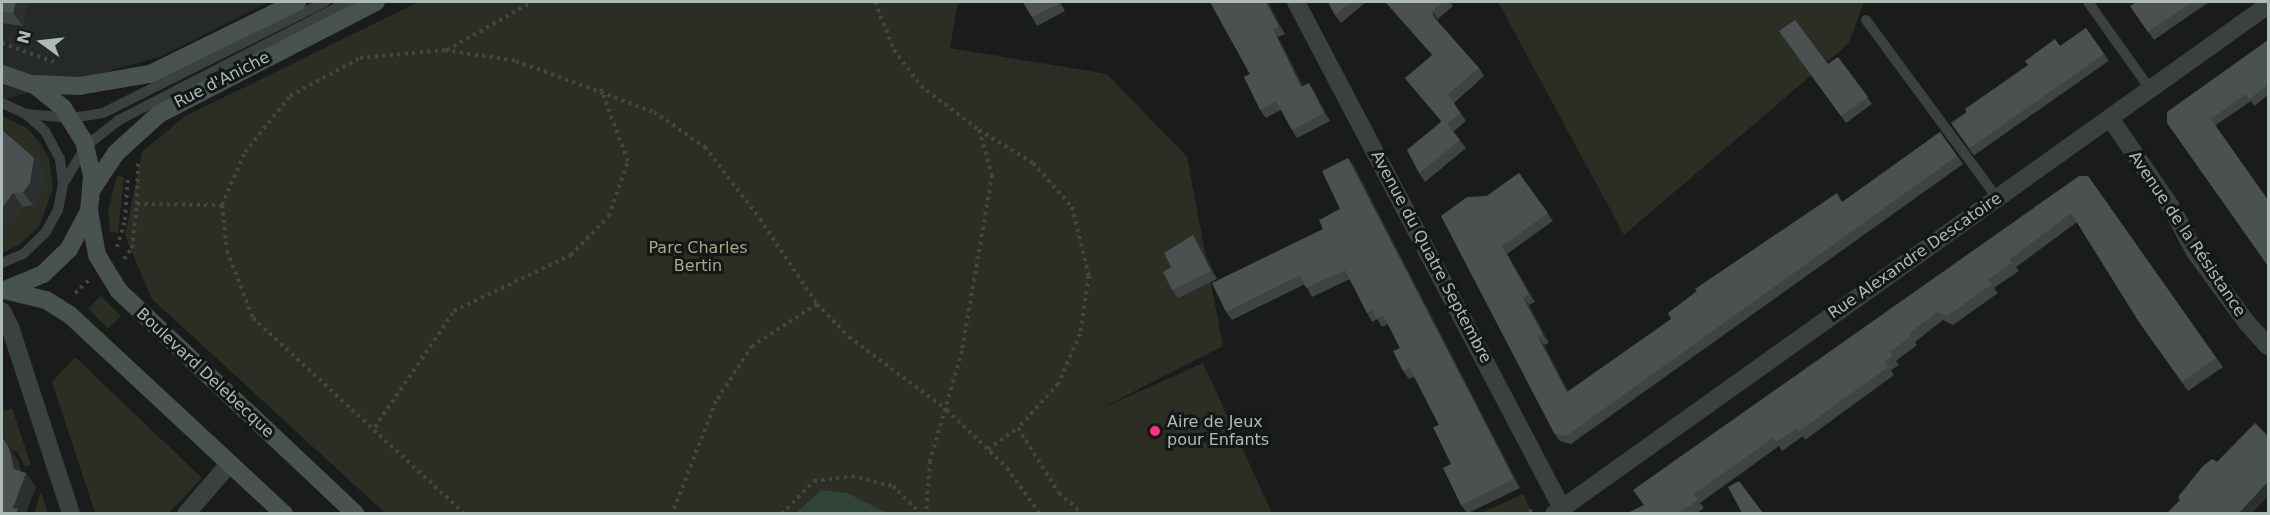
<!DOCTYPE html>
<html>
<head>
<meta charset="utf-8">
<style>
	body { margin:0 }
	#map { position:relative; width:2270px; height:515px; overflow:hidden; background:#1a1c1c; font-family:"DejaVu Sans",sans-serif }
	div>[style] { position:absolute }
	.built>* { inset:0; background:#252929 }
	.green>* { inset:0; background:#2c2d23; transform-origin:0 0 }
	.water>* { inset:0; background:#304338 }
	.path>* { height:4px; margin-top:-2px; transform-origin:0; background:repeating-linear-gradient(90deg,#404846 0 3px,transparent 0 7.5px) }
	.lane>* { height:10px; margin:-5px; padding:0 5px; transform-origin:5px; border-radius:5px; background:#3a4140 }
	.street>* { height:18px; margin:-9px; padding:0 9px; transform-origin:9px; border-radius:9px; background:#3a4140 }
	.secondary>* { height:18px; margin:-9px; padding:0 9px; transform-origin:9px; border-radius:9px; background:#48524f }
	.wall>* { inset:0; background:#3e4444; transform-origin:0 0 }
	.shaded-wall>* { inset:0; background:#2b2f2f }
	.building>* { inset:0; background:#4a5150 }
	.dots>* { width:16px; height:16px; translate:-50% -50%; box-sizing:border-box; border:3px solid #141717; border-radius:50% }
	span { translate:-50% -50%; white-space:nowrap; text-align:center; line-height:1.15; -webkit-text-stroke:6px #141717; paint-order:stroke }
	.street-label { font-size:16px; color:#abbcb6 }
	.park-label { font-size:16px; color:#a8a881 }
	.poi-label { font-size:16px; color:#abbcb6 }
	.left { translate:0 -50%; text-align:left }
	.frame { position:absolute; inset:0; border:3px solid #abbcb6; pointer-events:none }
	.north { position:absolute; left:12px; top:12px; width:60px; height:60px; -webkit-text-stroke:4px #141717; paint-order:stroke; rotate:285deg; font-size:16px; font-weight:700; line-height:24px; text-align:center; color:#abbcb6 }
	.north::after { content:''; display:block; margin:auto; width:21px; height:27px; background:#abbcb6; clip-path:polygon(50% 0,100% 100%,50% 72%,0 100%) }
</style>
</head>
<body>
<div id="map">
	<div class="built">
		<i style="clip-path:polygon(2px 2px,269px 2px,160px 57px,2px 100px)"></i>
	</div>
	<div class="green">
		<i style="clip-path:polygon(418px 2px,958px 2px,950px 48px,1107px 74px,1187px 157px,1223px 346px,1096px 411px,1203px 363px,1272px 513px,385px 513px,152px 299px,125px 236px,142px 152px,184px 117px)"></i>
		<i style="clip-path:polygon(1498px 2px,1864px 2px,1849px 43px,1624px 235px)"></i>
		<i style="clip-path:polygon(2px 116px,25px 127px,39px 141px,49px 159px,53px 188px,40px 225px,19px 245px,2px 253px)"></i>
		<i style="clip-path:polygon(117px 176px,124px 177px,118px 233px,110px 232px,108px 211px)"></i>
		<i style="left:101px;top:296px;width:28px;height:18px;rotate:45deg"></i>
		<i style="clip-path:polygon(75px 357px,202px 478px,169px 513px,95px 513px,52px 382px)"></i>
		<i style="clip-path:polygon(2px 402px,5px 411px,12px 408px,31px 465px,25px 467px,18px 453px,2px 443px)"></i>
		<i style="clip-path:polygon(41px 492px,48px 513px,34px 513px)"></i>
		<i style="clip-path:polygon(1523px 494px,1532px 513px,1481px 513px)"></i>
	</div>
	<div class="water">
		<i style="clip-path:polygon(821px 490px,847px 493px,887px 513px,796px 513px)"></i>
	</div>
	<div class="path">
		<i style="left:875px;top:2px;width:52px;rotate:68.4deg"></i>
		<i style="left:894px;top:50px;width:45px;rotate:53.1deg"></i>
		<i style="left:921px;top:86px;width:73px;rotate:37.2deg"></i>
		<i style="left:979px;top:130px;width:47px;rotate:73.9deg"></i>
		<i style="left:992px;top:175px;width:179px;rotate:99.7deg"></i>
		<i style="left:962px;top:351px;width:115px;rotate:106.2deg"></i>
		<i style="left:930px;top:461px;width:53px;rotate:94.3deg"></i>
		<i style="left:2px;top:43px;width:55px;rotate:20.1deg"></i>
		<i style="left:447px;top:50px;width:98px;rotate:-29.5deg"></i>
		<i style="left:979px;top:130px;width:63px;rotate:31.4deg"></i>
		<i style="left:1033px;top:163px;width:59px;rotate:48.4deg"></i>
		<i style="left:1072px;top:207px;width:71px;rotate:76.2deg"></i>
		<i style="left:1089px;top:276px;width:59px;rotate:98.8deg"></i>
		<i style="left:1080px;top:334px;width:55px;rotate:113.7deg"></i>
		<i style="left:1058px;top:384px;width:59px;rotate:132.3deg"></i>
		<i style="left:137px;top:204px;width:42px;rotate:-88.6deg"></i>
		<i style="left:222px;top:205px;width:58px;rotate:-66.5deg"></i>
		<i style="left:245px;top:152px;width:72px;rotate:-51.2deg"></i>
		<i style="left:290px;top:96px;width:80px;rotate:-28.5deg"></i>
		<i style="left:360px;top:58px;width:85px;rotate:-5.4deg"></i>
		<i style="left:445px;top:50px;width:72px;rotate:8.8deg"></i>
		<i style="left:516px;top:61px;width:147px;rotate:20.3deg"></i>
		<i style="left:654px;top:112px;width:62px;rotate:34.5deg"></i>
		<i style="left:705px;top:147px;width:91px;rotate:52.6deg"></i>
		<i style="left:760px;top:219px;width:102px;rotate:56.2deg"></i>
		<i style="left:817px;top:304px;width:77px;rotate:147.1deg"></i>
		<i style="left:752px;top:346px;width:66px;rotate:123.2deg"></i>
		<i style="left:716px;top:401px;width:121px;rotate:111.3deg"></i>
		<i style="left:117px;top:247px;width:28px;rotate:-73deg"></i>
		<i style="left:125px;top:220px;width:45px;rotate:-86.2deg"></i>
		<i style="left:124px;top:259px;width:14px;rotate:-54deg"></i>
		<i style="left:132px;top:248px;width:44px;rotate:-83.5deg"></i>
		<i style="left:137px;top:204px;width:85px;rotate:0.7deg"></i>
		<i style="left:222px;top:205px;width:46px;rotate:83.8deg"></i>
		<i style="left:227px;top:251px;width:72px;rotate:68.8deg"></i>
		<i style="left:253px;top:318px;width:289px;rotate:42.8deg"></i>
		<i style="left:75px;top:293px;width:19px;rotate:-43deg"></i>
		<i style="left:817px;top:304px;width:46px;rotate:45.9deg"></i>
		<i style="left:849px;top:337px;width:122px;rotate:36.7deg"></i>
		<i style="left:947px;top:410px;width:83px;rotate:44deg"></i>
		<i style="left:1007px;top:468px;width:57px;rotate:54.3deg"></i>
		<i style="left:375px;top:427px;width:140px;rotate:-55.7deg"></i>
		<i style="left:454px;top:311px;width:130px;rotate:-25.6deg"></i>
		<i style="left:571px;top:255px;width:54px;rotate:-45.7deg"></i>
		<i style="left:609px;top:216px;width:58px;rotate:-70.9deg"></i>
		<i style="left:628px;top:161px;width:77px;rotate:-110.6deg"></i>
		<i style="left:988px;top:449px;width:37px;rotate:-35deg"></i>
		<i style="left:1018px;top:428px;width:77px;rotate:57.8deg"></i>
		<i style="left:1059px;top:493px;width:32px;rotate:41deg"></i>
		<i style="left:782px;top:514px;width:46px;rotate:-45.9deg"></i>
		<i style="left:814px;top:481px;width:38px;rotate:-7deg"></i>
		<i style="left:852px;top:476px;width:42px;rotate:13.7deg"></i>
		<i style="left:893px;top:486px;width:40px;rotate:45deg"></i>
		<i style="left:1522px;top:514px;width:13px;rotate:-18deg"></i>
	</div>
	<div class="lane">
		<i style="left:2088px;top:2px;width:107px;rotate:54.5deg"></i>
		<i style="left:1866px;top:20px;width:221px;rotate:53.6deg"></i>
		<i style="left:2px;top:103px;width:26px;rotate:25deg"></i>
		<i style="left:26px;top:114px;width:25px;rotate:42deg"></i>
		<i style="left:45px;top:131px;width:32px;rotate:62deg"></i>
		<i style="left:60px;top:159px;width:25px;rotate:83deg"></i>
		<i style="left:63px;top:184px;width:26px;rotate:101deg"></i>
		<i style="left:58px;top:210px;width:25px;rotate:119deg"></i>
		<i style="left:46px;top:232px;width:32px;rotate:136deg"></i>
		<i style="left:23px;top:254px;width:23px;rotate:157deg"></i>
		<i style="left:26px;top:114px;width:46px;rotate:5deg"></i>
		<i style="left:72px;top:118px;width:31px;rotate:-9deg"></i>
		<i style="left:103px;top:113px;width:248px;rotate:-26.6deg"></i>
		<i style="left:63px;top:184px;width:44px;rotate:-58.8deg"></i>
		<i style="left:86px;top:146px;width:42px;rotate:-38.2deg"></i>
		<i style="left:119px;top:120px;width:258px;rotate:-27.3deg"></i>
	</div>
	<div class="street">
		<i style="left:1296px;top:2px;width:578px;rotate:62.28deg"></i>
		<i style="left:2110px;top:118px;width:108px;rotate:55.6deg"></i>
		<i style="left:2171px;top:207px;width:51px;rotate:61.9deg"></i>
		<i style="left:2195px;top:252px;width:88px;rotate:53.8deg"></i>
		<i style="left:2247px;top:323px;width:31px;rotate:48deg"></i>
		<i style="left:2px;top:311px;width:18px;rotate:63deg"></i>
		<i style="left:10px;top:327px;width:197px;rotate:71.9deg"></i>
		<i style="left:186px;top:514px;width:67px;rotate:-49.2deg"></i>
		<i style="left:1554px;top:514px;width:877px;rotate:-35.48deg"></i>
	</div>
	<div class="secondary">
		<i style="left:2px;top:74px;width:36px;rotate:19deg"></i>
		<i style="left:36px;top:86px;width:35px;rotate:39deg"></i>
		<i style="left:63px;top:108px;width:39px;rotate:58deg"></i>
		<i style="left:84px;top:141px;width:37px;rotate:77deg"></i>
		<i style="left:92px;top:177px;width:34px;rotate:95deg"></i>
		<i style="left:89px;top:211px;width:43px;rotate:117.8deg"></i>
		<i style="left:69px;top:249px;width:36px;rotate:136deg"></i>
		<i style="left:43px;top:274px;width:41px;rotate:157.2deg"></i>
		<i style="left:35px;top:84px;width:44px;rotate:2.6deg"></i>
		<i style="left:79px;top:86px;width:72px;rotate:-9.6deg"></i>
		<i style="left:150px;top:74px;width:164px;rotate:-26.1deg"></i>
		<i style="left:92px;top:189px;width:43px;rotate:-56.3deg"></i>
		<i style="left:116px;top:153px;width:58px;rotate:-42.2deg"></i>
		<i style="left:159px;top:114px;width:244px;rotate:-27.3deg"></i>
		<i style="left:89px;top:211px;width:45px;rotate:79.7deg"></i>
		<i style="left:97px;top:255px;width:42px;rotate:58.6deg"></i>
		<i style="left:119px;top:291px;width:325px;rotate:43.3deg"></i>
		<i style="left:4px;top:290px;width:43px;rotate:13.4deg"></i>
		<i style="left:46px;top:300px;width:28px;rotate:32deg"></i>
		<i style="left:70px;top:315px;width:292px;rotate:42.9deg"></i>
	</div>
	<div class="wall">
		<i style="clip-path:polygon(2px 2px,27px 2px,28px 3px,23px 26px,2px 23px)"></i>
		<i style="clip-path:polygon(1023px 2px,1060px 2px,1065px 11px,1037px 26px,1032px 17px)"></i>
		<i style="clip-path:polygon(1210px 2px,1268px 2px,1285px 34px,1278px 37px,1303px 86px,1314px 91px,1330px 121px,1297px 138px,1292px 130px,1281px 110px,1266px 118px,1260px 110px,1250px 74px)"></i>
		<i style="clip-path:polygon(1328px 2px,1366px 2px,1341px 23px,1335px 15px)"></i>
		<i style="clip-path:polygon(1385px 2px,1450px 2px,1453px 6px,1438px 19px,1438px 23px,1479px 68px,1484px 76px,1454px 103px,1466px 121px,1453px 132px,1466px 148px,1425px 182px,1419px 173px,1441px 121px,1411px 86px,1405px 78px,1432px 55px)"></i>
		<i style="clip-path:polygon(2137px 2px,2209px 2px,2154px 40px,2130px 6px)"></i>
		<i style="left:2086px;top:28px;width:40px;height:165px;rotate:55deg"></i>
		<i style="clip-path:polygon(1779px 31px,1828px 64px,1838px 57px,1872px 104px,1846px 123px)"></i>
		<i style="clip-path:polygon(2268px 40px,2268px 95px,2254px 106px,2251px 101px,2216px 125px,2167px 123px)"></i>
		<i style="clip-path:polygon(2px 130px,34px 158px,44px 172px,39px 197px,33px 205px,23px 207px,2px 233px)"></i>
		<i style="clip-path:polygon(1940px 132px,1963px 164px,1571px 444px,1560px 441px,1554px 433px,1487px 196px,1519px 173px,1553px 221px,1507px 254px,1535px 302px,1529px 305px,1549px 343px,1544px 345px,1568px 392px,1843px 202px)"></i>
		<i style="clip-path:polygon(1348px 158px,1354px 166px,1520px 488px,1468px 513px,1467px 513px,1461px 505px,1451px 464px,1439px 425px,1414px 377px,1409px 379px,1403px 371px,1400px 348px,1388px 324px,1382px 327px,1377px 319px,1372px 322px,1367px 313px,1350px 279px,1312px 297px,1305px 284px,1232px 320px,1226px 312px,1323px 229px,1340px 209px)"></i>
		<i style="clip-path:polygon(2088px 176px,2223px 367px,2188px 391px,2139px 322px,2077px 222px,2016px 267px,2019px 271px,1994px 288px,1998px 293px,1953px 325px,1943px 320px,1915px 342px,1917px 345px,1896px 361px,1899px 365px,1891px 370px,1894px 375px,1805px 440px,1803px 436px,1782px 451px,1779px 446px,1700px 503px,1704px 508px,1697px 513px,1628px 513px,1644px 505px)"></i>
		<i style="clip-path:polygon(1193px 235px,1199px 243px,1217px 279px,1178px 298px,1172px 290px,1171px 267px)"></i>
	</div>
	<div class="shaded-wall">
		<i style="clip-path:polygon(16px 2px,27px 2px,28px 3px,23px 26px,13px 13px)"></i>
		<i style="clip-path:polygon(1266px 2px,1268px 2px,1285px 34px,1279px 26px)"></i>
		<i style="clip-path:polygon(1432px 11px,1438px 19px,1439px 25px,1433px 16px)"></i>
		<i style="clip-path:polygon(1273px 29px,1278px 37px,1307px 95px,1301px 87px)"></i>
		<i style="clip-path:polygon(1309px 83px,1314px 91px,1330px 121px,1324px 113px)"></i>
		<i style="clip-path:polygon(34px 158px,44px 172px,39px 197px,33px 205px,23px 192px)"></i>
		<i style="clip-path:polygon(1348px 158px,1354px 166px,1520px 488px,1514px 479px)"></i>
		<i style="clip-path:polygon(13px 193px,23px 207px,2px 233px,2px 208px)"></i>
		<i style="clip-path:polygon(1193px 235px,1199px 243px,1217px 279px,1211px 271px)"></i>
		<i style="clip-path:polygon(1502px 246px,1507px 254px,1535px 302px,1529px 294px)"></i>
		<i style="clip-path:polygon(1523px 297px,1529px 305px,1549px 343px,1543px 335px)"></i>
		<i style="clip-path:polygon(1538px 337px,1544px 345px,1573px 400px,1567px 392px)"></i>
		<i style="clip-path:polygon(2px 437px,19px 462px,23px 481px,26px 473px,36px 487px,26px 513px,16px 513px,13px 508px,14px 469px)"></i>
		<i style="clip-path:polygon(2268px 482px,2268px 496px,2252px 513px,2239px 513px)"></i>
	</div>
	<div class="building">
		<i style="clip-path:polygon(2px 2px,16px 2px,13px 13px,2px 11px)"></i>
		<i style="clip-path:polygon(1023px 2px,1059px 2px,1060px 3px,1032px 17px)"></i>
		<i style="clip-path:polygon(1210px 2px,1266px 2px,1279px 26px,1273px 29px,1301px 87px,1309px 83px,1324px 113px,1292px 130px,1276px 101px,1260px 110px,1244px 77px,1250px 74px)"></i>
		<i style="clip-path:polygon(1328px 2px,1351px 2px,1335px 15px)"></i>
		<i style="clip-path:polygon(1386px 2px,1443px 2px,1432px 11px,1433px 16px,1479px 68px,1448px 94px,1460px 113px,1447px 124px,1460px 140px,1419px 173px,1407px 150px,1442px 121px,1405px 78px,1433px 55px)"></i>
		<i style="clip-path:polygon(2137px 2px,2192px 2px,2148px 32px,2130px 6px)"></i>
		<i style="clip-path:polygon(1795px 20px,1828px 64px,1838px 57px,1868px 97px,1841px 116px,1779px 31px)"></i>
		<i style="clip-path:polygon(2086px 28px,2104px 54px,1970px 148px,1952px 124px,1967px 113px,1965px 109px,2028px 65px,2025px 61px,2055px 39px,2060px 46px)"></i>
		<i style="clip-path:polygon(2268px 40px,2268px 85px,2249px 99px,2246px 94px,2211px 119px,2268px 200px,2268px 266px,2167px 123px,2167px 112px)"></i>
		<i style="clip-path:polygon(2px 130px,34px 158px,30px 183px,23px 192px,13px 193px,2px 208px)"></i>
		<i style="clip-path:polygon(1940px 132px,1957px 156px,1566px 436px,1554px 433px,1441px 216px,1467px 197px,1487px 196px,1519px 173px,1548px 213px,1502px 246px,1529px 294px,1523px 297px,1543px 335px,1538px 337px,1567px 392px,1671px 319px,1668px 313px,1697px 291px,1695px 289px,1837px 193px,1842px 202px)"></i>
		<i style="clip-path:polygon(1348px 158px,1514px 479px,1461px 505px,1443px 468px,1451px 464px,1433px 427px,1439px 425px,1410px 368px,1403px 371px,1393px 351px,1400px 348px,1383px 315px,1376px 318px,1372px 310px,1367px 313px,1345px 270px,1306px 288px,1300px 275px,1226px 312px,1212px 283px,1323px 229px,1319px 220px,1340px 209px,1322px 171px)"></i>
		<i style="clip-path:polygon(2079px 176px,2088px 176px,2216px 358px,2182px 382px,2139px 322px,2071px 213px,2010px 259px,2012px 263px,1988px 280px,1992px 284px,1947px 316px,1937px 312px,1909px 333px,1911px 336px,1890px 352px,1893px 356px,1885px 362px,1888px 367px,1799px 431px,1797px 428px,1776px 442px,1773px 438px,1694px 494px,1698px 500px,1678px 513px,1628px 513px,1644px 505px,1633px 490px)"></i>
		<i style="clip-path:polygon(1193px 235px,1211px 271px,1172px 290px,1163px 272px,1171px 267px,1164px 253px)"></i>
		<i style="clip-path:polygon(2255px 423px,2268px 436px,2268px 482px,2239px 513px,2167px 513px,2180px 500px,2178px 497px,2203px 466px,2212px 459px,2217px 462px)"></i>
		<i style="clip-path:polygon(2px 437px,9px 448px,14px 469px,26px 473px,13px 508px,18px 509px,16px 513px,2px 513px)"></i>
		<i style="clip-path:polygon(1739px 481px,1763px 513px,1742px 513px,1728px 487px)"></i>
	</div>
	<div class="dots">
		<i style="left:1155px;top:431px;background:#fd3081"></i>
	</div>
	<div class="street-label">
		<span style="left:222px;top:80px;rotate:-27deg">Rue d'Aniche</span>
		<span style="left:2187px;top:234px;rotate:56deg">Avenue de la Résistance</span>
		<span style="left:1915px;top:256px;rotate:-35deg">Rue Alexandre Descatoire</span>
		<span style="left:1431px;top:257px;rotate:62deg">Avenue du Quatre Septembre</span>
		<span style="left:205px;top:373px;rotate:43deg">Boulevard Delebecque</span>
	</div>
	<div class="park-label">
		<span style="left:698px;top:257px">Parc Charles<br>Bertin</span>
	</div>
	<div class="poi-label">
		<span class="left" style="left:1167px;top:431px">Aire de Jeux<br>pour Enfants</span>
	</div>
	<div class="frame"></div>
	<div class="north">N</div>
</div>
</body>
</html>
